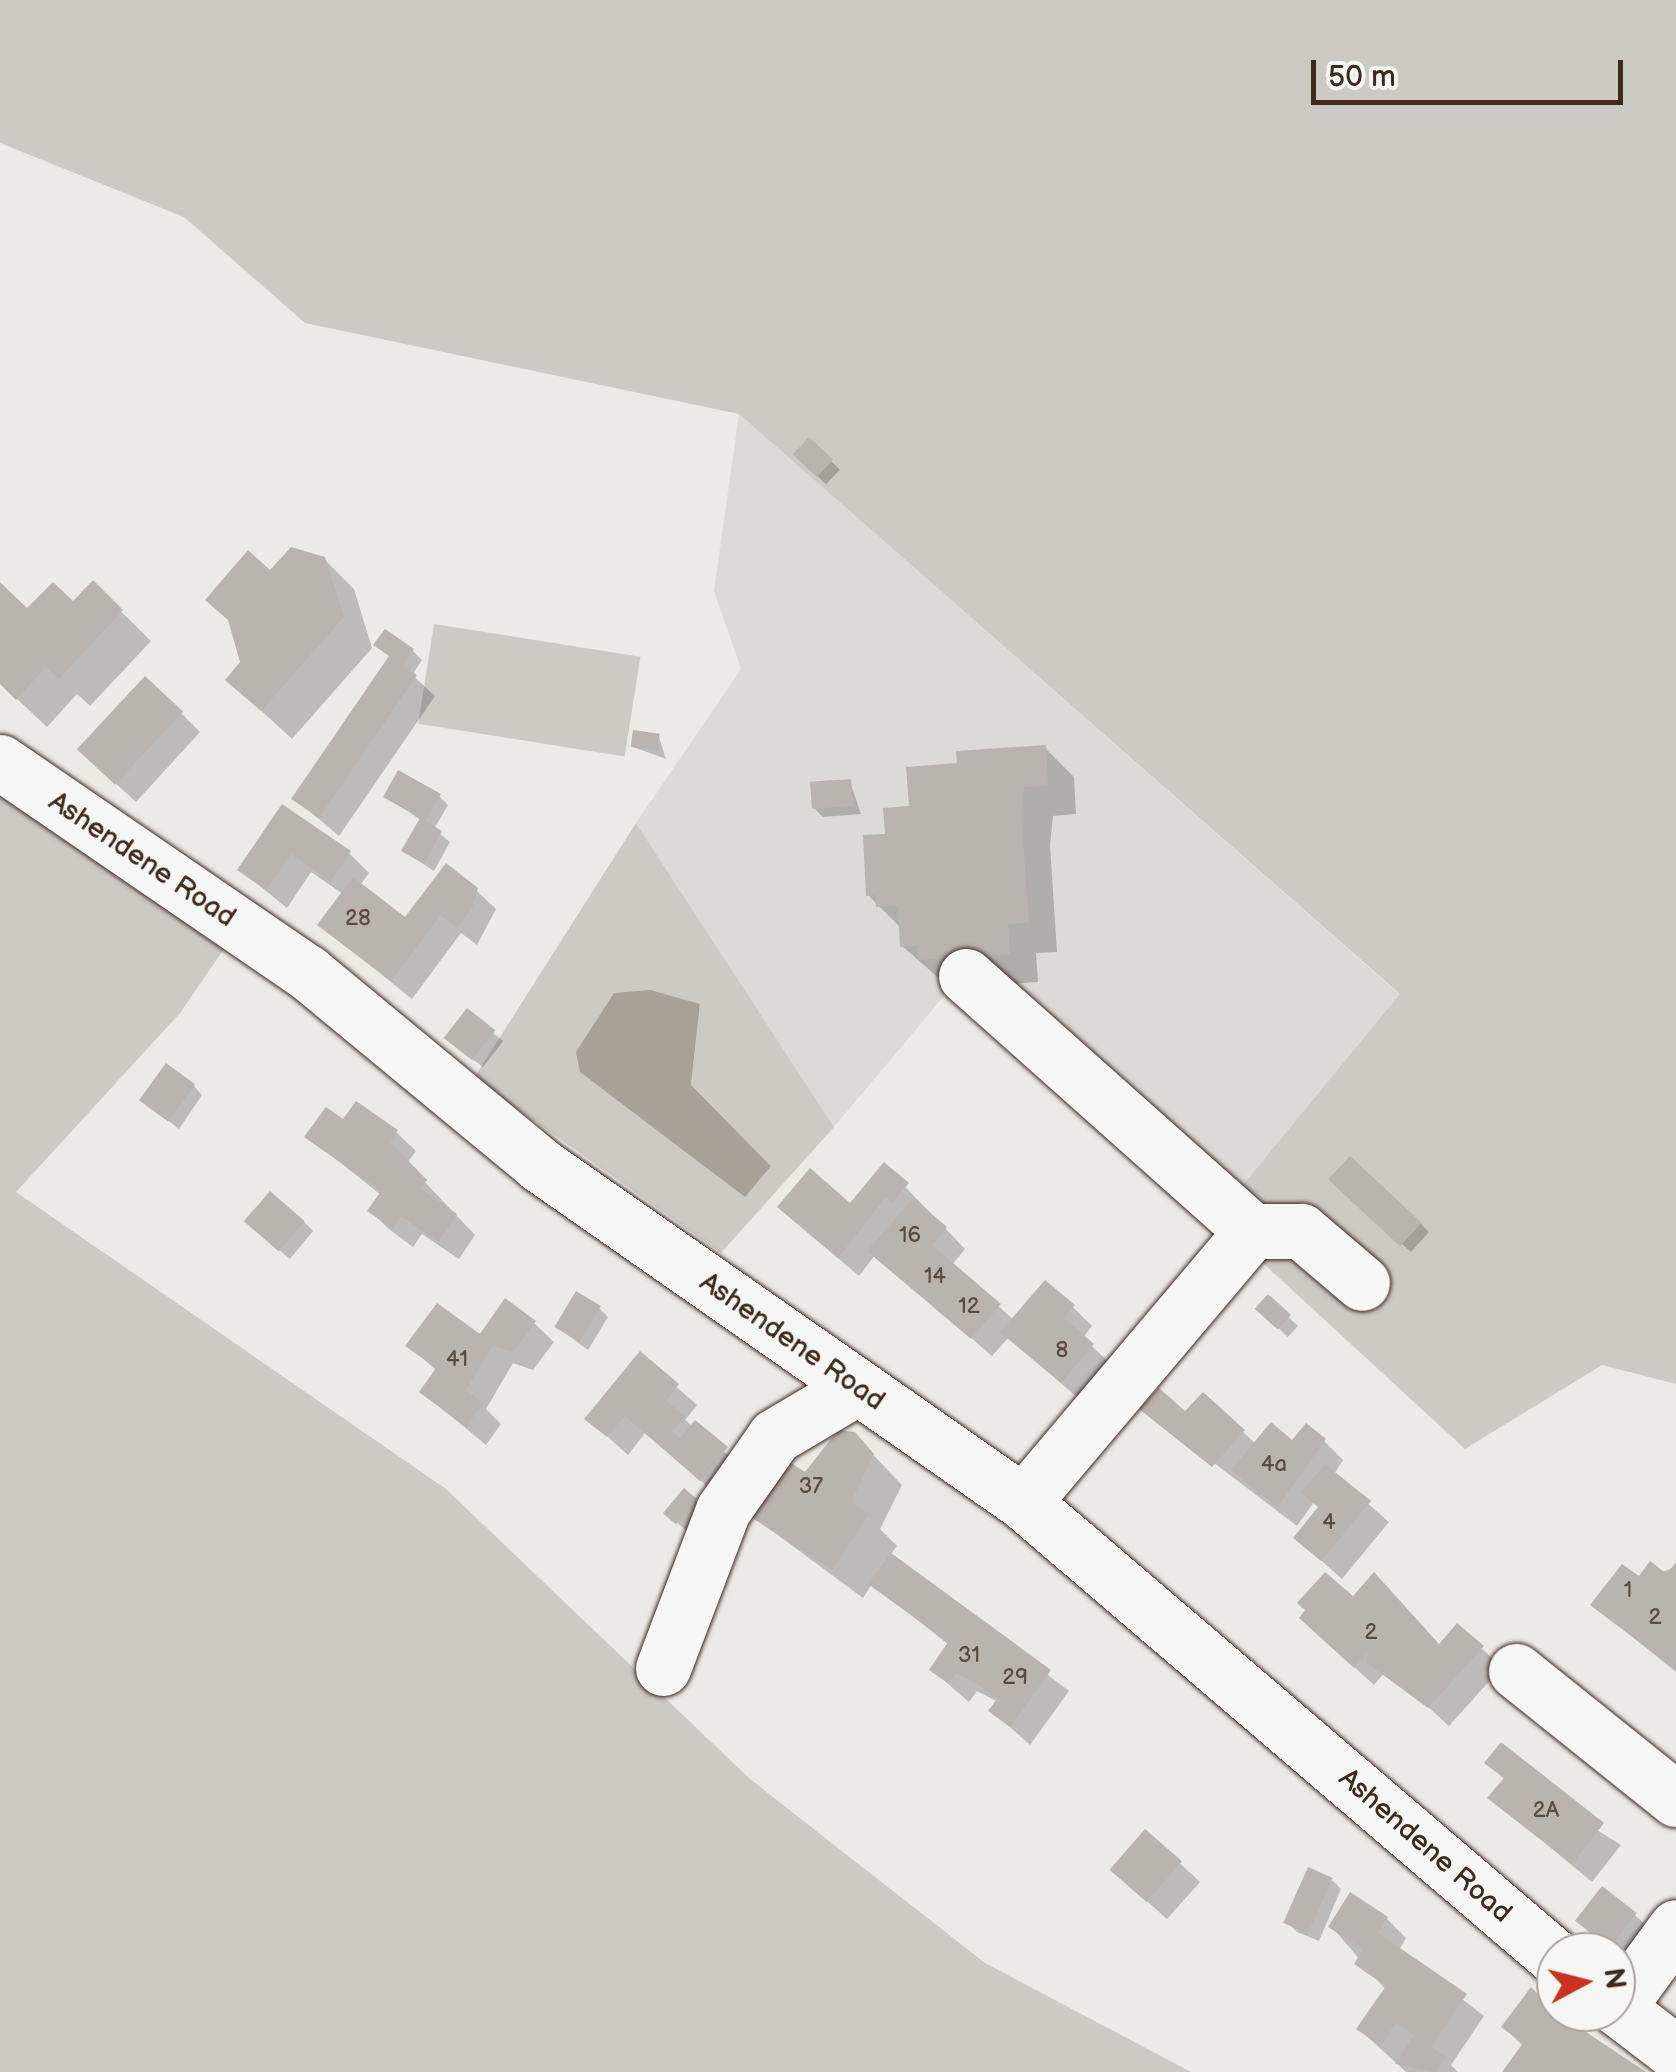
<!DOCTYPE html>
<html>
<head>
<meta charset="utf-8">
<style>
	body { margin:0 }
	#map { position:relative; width:1676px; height:2072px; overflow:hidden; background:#ebeae5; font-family:"Balsamiq Sans",sans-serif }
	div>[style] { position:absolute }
	.built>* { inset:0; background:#dcdad4 }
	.green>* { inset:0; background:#cdcac4; transform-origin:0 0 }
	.water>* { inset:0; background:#a8a198 }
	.shadow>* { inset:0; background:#0003; transform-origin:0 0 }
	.building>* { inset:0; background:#bab4ae; transform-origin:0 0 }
	.roads { filter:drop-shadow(0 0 2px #3b2a1e) drop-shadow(0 0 2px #3b2a1e) }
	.minor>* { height:55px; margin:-27.5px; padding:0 27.5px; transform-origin:27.5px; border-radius:27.5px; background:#f6f6f2 }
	span { translate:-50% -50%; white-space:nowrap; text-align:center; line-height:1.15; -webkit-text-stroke:8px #f6f6f2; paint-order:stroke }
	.number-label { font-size:22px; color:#5b4c42 }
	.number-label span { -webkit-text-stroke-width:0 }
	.street-label { font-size:28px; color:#3b2a1e }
	.north { position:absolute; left:1536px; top:1932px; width:100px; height:100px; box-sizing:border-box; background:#f6f6f2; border:2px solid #aba49d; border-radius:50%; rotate:83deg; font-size:28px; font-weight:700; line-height:40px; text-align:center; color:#3b2a1e }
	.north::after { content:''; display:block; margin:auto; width:35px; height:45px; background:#c8321e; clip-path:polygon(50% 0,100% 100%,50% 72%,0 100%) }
	.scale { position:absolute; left:1311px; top:60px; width:312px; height:45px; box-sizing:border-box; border:5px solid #3b2a1e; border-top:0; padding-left:12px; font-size:30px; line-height:35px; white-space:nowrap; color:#3b2a1e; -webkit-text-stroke:8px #f6f6f2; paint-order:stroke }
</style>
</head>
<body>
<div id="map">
	<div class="built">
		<i style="clip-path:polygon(739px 414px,1400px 995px,1215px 1219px,948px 991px,834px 1127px,636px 823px,741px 669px,714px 591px)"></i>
	</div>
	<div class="green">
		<i style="clip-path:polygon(0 0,1676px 0,1676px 1384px,1602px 1365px,1465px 1449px,1215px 1219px,1400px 994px,739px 414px,305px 323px,184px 217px,0 143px)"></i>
		<i style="left:434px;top:624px;width:209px;height:101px;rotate:9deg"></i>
		<i style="clip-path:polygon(0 786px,233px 936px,180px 1013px,16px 1192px,446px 1489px,750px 1779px,985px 1963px,1191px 2072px,0 2072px)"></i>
		<i style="clip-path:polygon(evenodd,636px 823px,834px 1127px,721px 1253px,474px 1078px,636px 823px,700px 1004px,691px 1085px,771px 1166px,576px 1052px,700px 1004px)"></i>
	</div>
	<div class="water">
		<i style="clip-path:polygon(650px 990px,700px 1004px,691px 1085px,771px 1166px,745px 1197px,580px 1072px,576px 1052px,614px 993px)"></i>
	</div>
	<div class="shadow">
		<i style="left:809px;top:440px;width:43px;height:20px;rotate:44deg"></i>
		<i style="clip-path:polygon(324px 559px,354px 589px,372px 648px,292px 739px,228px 680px)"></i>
		<i style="clip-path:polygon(93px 584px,151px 641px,90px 706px,77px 694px,47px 727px,0 683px,0 586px,27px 612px,73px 605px)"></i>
		<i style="clip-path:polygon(377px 645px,413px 651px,422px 660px,412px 675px,435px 696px,339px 836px,295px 799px,391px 658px)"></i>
		<i style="clip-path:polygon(181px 713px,200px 732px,136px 802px,100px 769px)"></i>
		<i style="clip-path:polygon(659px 737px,666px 759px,633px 747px)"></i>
		<i style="clip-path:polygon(1045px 748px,1074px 777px,1076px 814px,1053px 816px,1050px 845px,1057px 952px,1036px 953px,1038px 982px,950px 988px,902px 946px,902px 929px,868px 895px,887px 837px,959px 766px)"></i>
		<i style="clip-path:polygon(850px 782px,861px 814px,823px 817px,814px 808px)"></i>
		<i style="clip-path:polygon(386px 796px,439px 796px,448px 805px,434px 829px,450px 842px,434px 871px,404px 851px,422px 821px)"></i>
		<i style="clip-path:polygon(283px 808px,349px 853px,369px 873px,360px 885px,406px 921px,476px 890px,496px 909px,477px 945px,461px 933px,412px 999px,320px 925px,343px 894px,311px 872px,287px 908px,240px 870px)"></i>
		<i style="clip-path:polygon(467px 1012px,503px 1041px,483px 1067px,456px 1047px)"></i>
		<i style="clip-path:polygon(193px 1085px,202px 1095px,179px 1129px,143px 1101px)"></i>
		<i style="clip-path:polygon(344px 1123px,396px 1132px,416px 1151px,407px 1163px,475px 1235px,459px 1259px,422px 1234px,413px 1247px,390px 1230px,370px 1211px,381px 1195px,308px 1137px)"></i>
		<i style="clip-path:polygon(885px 1166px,965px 1249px,952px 1265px,1014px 1320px,1073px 1307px,1092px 1326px,1083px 1338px,1112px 1365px,1081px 1401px,1009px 1337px,992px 1356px,875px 1255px,859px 1276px,800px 1226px,851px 1206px)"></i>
		<i style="clip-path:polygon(1341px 1188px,1420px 1223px,1429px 1232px,1411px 1252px)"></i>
		<i style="clip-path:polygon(304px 1222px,313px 1231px,290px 1259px,256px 1231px)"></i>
		<i style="left:1268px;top:1298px;width:41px;height:15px;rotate:43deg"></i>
		<i style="clip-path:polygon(599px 1308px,608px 1317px,588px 1350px,557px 1327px)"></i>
		<i style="clip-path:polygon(534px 1323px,554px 1342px,533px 1370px,513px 1363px,486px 1409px,501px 1424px,486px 1445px,422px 1392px,437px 1371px,409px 1346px)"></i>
		<i style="clip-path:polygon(640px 1355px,697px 1405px,685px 1420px,745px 1469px,721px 1498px,645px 1433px,628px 1455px,588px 1419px)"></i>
		<i style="clip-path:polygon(1203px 1395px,1256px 1444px,1324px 1441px,1343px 1460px,1334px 1474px,1389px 1522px,1342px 1579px,1296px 1538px,1320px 1509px,1314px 1502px,1297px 1526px,1143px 1409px,1185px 1415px)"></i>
		<i style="clip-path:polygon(854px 1435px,902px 1485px,880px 1529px,897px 1546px,890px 1555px,1069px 1691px,1030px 1745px,992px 1711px,998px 1702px,977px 1691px,969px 1702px,932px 1670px,949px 1645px,872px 1584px,863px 1598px,748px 1513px)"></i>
		<i style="clip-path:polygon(695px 1500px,704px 1509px,687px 1531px,675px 1521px)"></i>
		<i style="clip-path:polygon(1676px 1566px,1676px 1672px,1593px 1605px)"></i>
		<i style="clip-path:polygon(1353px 1600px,1440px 1646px,1457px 1626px,1502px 1667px,1449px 1726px,1387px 1670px,1374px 1685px,1321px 1637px)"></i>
		<i style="clip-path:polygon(1488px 1763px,1621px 1845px,1592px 1882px,1491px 1798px,1505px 1780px)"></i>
		<i style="clip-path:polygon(1146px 1832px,1200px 1882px,1167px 1919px,1132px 1888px)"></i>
		<i style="clip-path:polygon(1332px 1880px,1341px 1889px,1319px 1941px,1297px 1932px,1288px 1923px)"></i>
		<i style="clip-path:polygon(1635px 1915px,1655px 1934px,1630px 1965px,1578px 1921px)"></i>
		<i style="clip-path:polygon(1387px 1919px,1406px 1938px,1399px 1950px,1484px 2016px,1451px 2065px,1458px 2072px,1406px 2072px,1359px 2029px,1386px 1990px,1331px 1926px)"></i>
		<i style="clip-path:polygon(1531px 1990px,1556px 2012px,1642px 2072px,1505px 2072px,1524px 2047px,1504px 2027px)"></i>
	</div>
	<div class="building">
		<i style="left:809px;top:437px;width:33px;height:24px;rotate:43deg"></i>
		<i style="clip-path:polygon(291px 547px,325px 557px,344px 617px,261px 711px,225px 680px,240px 662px,228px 620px,205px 600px,248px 550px,270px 570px)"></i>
		<i style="clip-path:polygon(93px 580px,123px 610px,59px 679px,46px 667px,16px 700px,0 684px,0 582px,27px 608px,53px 582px,73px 601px)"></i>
		<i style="clip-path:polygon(385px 629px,414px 649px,403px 666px,417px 675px,319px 818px,291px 799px,389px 656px,373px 645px)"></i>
		<i style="left:145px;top:676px;width:52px;height:100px;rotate:43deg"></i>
		<i style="left:633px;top:730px;width:27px;height:17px;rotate:8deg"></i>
		<i style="clip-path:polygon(1046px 745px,1048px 786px,1024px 787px,1021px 814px,1029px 923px,1008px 924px,1010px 954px,918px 960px,917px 946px,900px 947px,898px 906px,876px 907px,875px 895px,866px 896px,863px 835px,885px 834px,883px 808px,909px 806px,906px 767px,957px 763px,956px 751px)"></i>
		<i style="clip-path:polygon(398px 770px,441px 794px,425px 821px,442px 831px,424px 864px,401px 851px,420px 818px,383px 797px)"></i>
		<i style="left:851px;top:779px;width:27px;height:41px;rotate:86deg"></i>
		<i style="clip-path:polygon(282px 804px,351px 851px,330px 882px,291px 854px,266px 890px,237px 870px)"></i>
		<i style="clip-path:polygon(446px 863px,478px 888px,472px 908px,457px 928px,441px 915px,391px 981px,317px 925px,353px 877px,405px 917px)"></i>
		<i style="left:467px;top:1008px;width:36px;height:38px;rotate:38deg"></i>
		<i style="left:166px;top:1063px;width:36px;height:46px;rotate:36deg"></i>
		<i style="clip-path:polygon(356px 1101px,398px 1130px,390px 1142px,427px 1180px,421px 1189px,457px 1214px,438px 1242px,401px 1216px,393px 1229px,367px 1211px,381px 1191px,304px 1137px,326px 1107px,343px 1119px)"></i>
		<i style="left:1350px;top:1156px;width:98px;height:32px;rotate:43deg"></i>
		<i style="clip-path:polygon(884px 1162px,909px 1183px,892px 1203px,886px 1197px,838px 1258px,777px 1207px,810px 1168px,850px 1203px)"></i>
		<i style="left:270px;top:1191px;width:46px;height:40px;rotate:41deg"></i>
		<i style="clip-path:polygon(913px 1198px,947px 1227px,932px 1245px,1001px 1304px,971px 1339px,867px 1251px)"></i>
		<i style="clip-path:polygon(1045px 1280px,1075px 1305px,1064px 1318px,1094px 1344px,1061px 1383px,1000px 1332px)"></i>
		<i style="left:576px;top:1291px;width:29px;height:42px;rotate:31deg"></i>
		<i style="left:1268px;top:1294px;width:31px;height:20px;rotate:42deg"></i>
		<i style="clip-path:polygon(505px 1298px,536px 1321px,513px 1352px,493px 1345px,466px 1390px,483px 1403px,466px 1427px,419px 1392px,436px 1368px,405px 1346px,437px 1303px,480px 1334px)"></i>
		<i style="clip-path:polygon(640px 1351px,679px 1384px,666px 1401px,685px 1416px,672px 1432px,680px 1438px,695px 1420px,728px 1447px,700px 1481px,625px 1416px,607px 1437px,584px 1419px)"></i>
		<i style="clip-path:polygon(1159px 1388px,1185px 1411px,1203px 1392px,1245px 1430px,1212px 1467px,1139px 1409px)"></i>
		<i style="clip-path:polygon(1271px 1422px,1292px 1440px,1306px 1423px,1326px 1439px,1277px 1508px,1231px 1470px)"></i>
		<i style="clip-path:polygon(838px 1430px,855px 1432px,874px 1454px,851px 1502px,869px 1514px,832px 1570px,745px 1513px,782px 1457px,805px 1472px)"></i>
		<i style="clip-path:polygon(1325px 1464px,1371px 1501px,1321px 1561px,1293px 1538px,1318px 1507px,1301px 1493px)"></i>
		<i style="left:684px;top:1488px;width:17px;height:33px;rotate:40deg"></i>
		<i style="clip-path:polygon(891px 1553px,1051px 1670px,1010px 1727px,988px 1711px,997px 1699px,979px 1685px,956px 1673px,949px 1684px,929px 1670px,948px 1642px,868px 1584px)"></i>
		<i style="clip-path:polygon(1650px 1561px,1667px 1574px,1676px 1562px,1676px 1670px,1590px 1605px,1622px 1564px,1639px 1576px)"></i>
		<i style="clip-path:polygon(1325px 1572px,1353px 1596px,1374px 1572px,1439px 1644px,1457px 1623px,1484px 1646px,1428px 1708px,1367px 1663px,1367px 1653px,1354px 1668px,1299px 1618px,1305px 1610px,1297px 1603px)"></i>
		<i style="clip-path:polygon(1501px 1742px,1604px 1823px,1572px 1864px,1487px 1798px,1504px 1778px,1484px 1763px)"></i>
		<i style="left:1145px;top:1829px;width:49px;height:54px;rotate:41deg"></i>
		<i style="left:1308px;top:1867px;width:27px;height:61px;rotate:24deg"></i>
		<i style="left:1602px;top:1886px;width:44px;height:44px;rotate:38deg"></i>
		<i style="clip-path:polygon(1350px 1892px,1388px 1917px,1378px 1933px,1467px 1994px,1431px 2047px,1446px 2057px,1436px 2072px,1395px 2064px,1414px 2035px,1396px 2023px,1381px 2046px,1356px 2029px,1386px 1986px,1354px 1964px,1363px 1949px,1328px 1927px)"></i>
		<i style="clip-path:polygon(1531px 1987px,1556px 2012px,1646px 2072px,1502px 2072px,1523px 2043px,1501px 2027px)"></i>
	</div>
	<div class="roads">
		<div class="minor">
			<i style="left:0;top:762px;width:372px;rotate:34.4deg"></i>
			<i style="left:307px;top:972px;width:303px;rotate:39.6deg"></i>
			<i style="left:540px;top:1165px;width:589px;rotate:34.9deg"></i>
			<i style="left:1023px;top:1502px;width:701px;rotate:40.55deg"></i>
			<i style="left:966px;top:976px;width:383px;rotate:41.7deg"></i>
			<i style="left:1252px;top:1231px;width:49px"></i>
			<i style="left:1301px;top:1231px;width:80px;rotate:40.4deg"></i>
			<i style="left:1023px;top:1502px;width:355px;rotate:-49.8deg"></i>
			<i style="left:663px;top:1668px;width:169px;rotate:-69.2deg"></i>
			<i style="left:723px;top:1510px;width:90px;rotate:-54.9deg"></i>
			<i style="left:775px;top:1436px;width:96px;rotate:-30.6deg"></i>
			<i style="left:1516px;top:1671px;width:205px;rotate:38.7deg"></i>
			<i style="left:1616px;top:2007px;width:76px;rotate:37.5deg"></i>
			<i style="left:1617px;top:2008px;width:100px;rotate:-53.9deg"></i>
		</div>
	</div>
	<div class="number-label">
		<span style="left:358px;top:919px">28</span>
		<span style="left:910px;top:1236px">16</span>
		<span style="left:935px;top:1277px">14</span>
		<span style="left:969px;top:1307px">12</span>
		<span style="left:1062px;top:1351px">8</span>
		<span style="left:457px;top:1360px">41</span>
		<span style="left:1274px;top:1465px">4a</span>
		<span style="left:811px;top:1487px">37</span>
		<span style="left:1329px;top:1523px">4</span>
		<span style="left:1628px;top:1591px">1</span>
		<span style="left:1655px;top:1618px">2</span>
		<span style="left:1371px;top:1633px">2</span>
		<span style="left:969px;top:1656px">31</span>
		<span style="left:1015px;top:1678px">29</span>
		<span style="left:1546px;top:1811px">2A</span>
	</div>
	<div class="street-label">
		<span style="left:142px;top:860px;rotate:34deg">Ashendene Road</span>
		<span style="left:792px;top:1342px;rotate:35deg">Ashendene Road</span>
		<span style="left:1425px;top:1846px;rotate:41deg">Ashendene Road</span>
	</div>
	<div class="north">N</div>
	<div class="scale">50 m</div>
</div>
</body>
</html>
